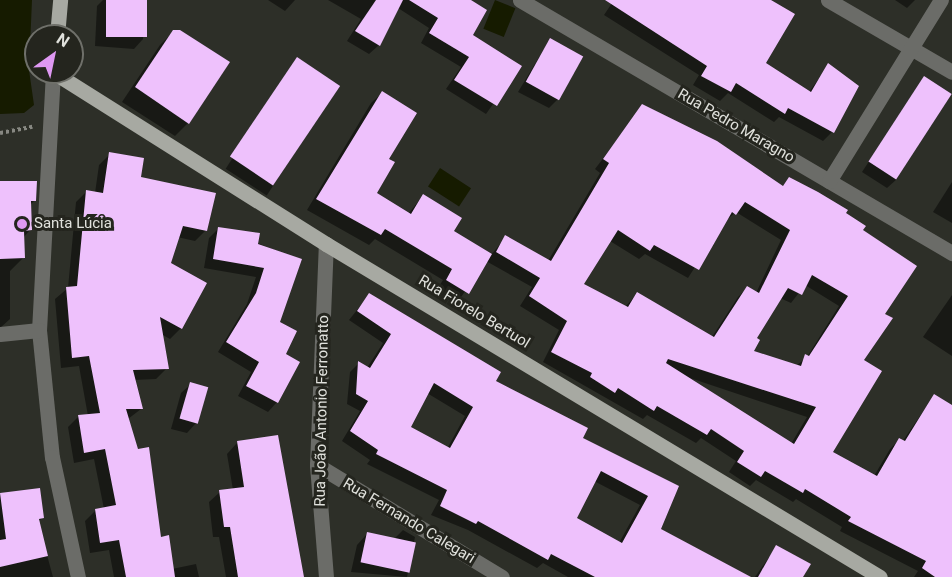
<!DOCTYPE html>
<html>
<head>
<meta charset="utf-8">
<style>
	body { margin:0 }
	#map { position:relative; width:952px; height:577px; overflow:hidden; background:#2d2f28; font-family:Roboto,sans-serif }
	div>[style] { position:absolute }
	.water>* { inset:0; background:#161b00; transform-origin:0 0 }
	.shadow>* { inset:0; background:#0007; transform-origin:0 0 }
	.building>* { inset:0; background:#eec1fc; transform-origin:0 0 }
	.path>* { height:4px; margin-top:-2px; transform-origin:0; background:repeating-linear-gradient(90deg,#878882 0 3px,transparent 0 6px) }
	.minor>* { height:15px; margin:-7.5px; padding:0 7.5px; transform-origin:7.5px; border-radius:7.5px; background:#6b6c68 }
	.major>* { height:15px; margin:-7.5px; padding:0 7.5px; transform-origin:7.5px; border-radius:7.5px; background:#a7a9a2 }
	.dots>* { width:16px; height:16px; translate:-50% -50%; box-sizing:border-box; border:3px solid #24251e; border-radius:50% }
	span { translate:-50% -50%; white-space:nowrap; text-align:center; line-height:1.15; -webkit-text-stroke:6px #24251e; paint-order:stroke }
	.street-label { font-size:15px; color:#e0e1dc }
	.poi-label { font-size:15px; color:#e0e1dc }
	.left { translate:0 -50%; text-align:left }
	.north { position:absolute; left:24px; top:24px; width:60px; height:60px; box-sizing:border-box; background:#24251e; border:2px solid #6f706a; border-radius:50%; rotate:33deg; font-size:16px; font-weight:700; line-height:24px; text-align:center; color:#e0e1dc }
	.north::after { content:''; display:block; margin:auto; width:21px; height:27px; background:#de98f2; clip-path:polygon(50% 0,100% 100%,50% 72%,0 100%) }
</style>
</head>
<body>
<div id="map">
	<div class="water">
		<i style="clip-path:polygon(0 0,32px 0,29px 70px,34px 105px,24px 113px,0 114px)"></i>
		<i style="left:495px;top:0;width:22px;height:31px;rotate:22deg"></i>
		<i style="left:440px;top:168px;width:37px;height:22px;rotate:33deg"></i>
	</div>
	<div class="shadow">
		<i style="clip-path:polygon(103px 0,146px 0,143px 39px,134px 49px,95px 46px,97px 6px)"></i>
		<i style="clip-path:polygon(268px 0,295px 0,285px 11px)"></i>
		<i style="clip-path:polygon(328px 0,469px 0,471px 35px,520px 66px,486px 114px,446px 89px,461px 67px,421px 43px,429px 28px,398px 8px,379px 45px,369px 54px,347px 41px,361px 19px)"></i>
		<i style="clip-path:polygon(614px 0,768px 0,764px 64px,809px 92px,829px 65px,832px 132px,823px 141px,779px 117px,774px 122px,728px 93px,720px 101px,693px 85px,699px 75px,604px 15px)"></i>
		<i style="clip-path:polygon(895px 0,915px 0,907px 8px)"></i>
		<i style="clip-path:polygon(174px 31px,188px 123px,175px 136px,122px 102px,160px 45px)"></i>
		<i style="clip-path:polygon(550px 39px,558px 99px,549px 108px,518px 92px)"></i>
		<i style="left:297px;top:59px;width:49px;height:131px;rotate:33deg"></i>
		<i style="clip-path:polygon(924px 78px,897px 179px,887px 188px,862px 172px)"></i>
		<i style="clip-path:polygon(evenodd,382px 93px,387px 159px,375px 193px,408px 214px,423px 196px,452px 232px,491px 255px,506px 237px,548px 261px,600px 173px,595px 169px,643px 106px,782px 187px,789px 179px,844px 213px,861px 231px,883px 315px,862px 361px,831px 453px,874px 476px,890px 449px,899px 440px,902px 442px,934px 396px,952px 407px,952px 577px,914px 577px,918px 571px,840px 531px,842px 527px,796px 499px,793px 502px,756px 480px,750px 486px,729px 472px,736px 461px,701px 438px,696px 443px,647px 415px,643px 419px,543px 362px,559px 330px,520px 306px,532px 287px,486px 261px,457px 303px,436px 291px,443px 280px,375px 239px,369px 245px,307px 210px,371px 103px,382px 93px,736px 212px,781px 240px,756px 293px,748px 287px,738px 297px,712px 337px,637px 294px,625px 307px,582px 285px,610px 241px,639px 259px,645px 254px,688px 278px,724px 222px,736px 212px,382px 93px,805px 285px,839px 306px,807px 357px,796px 366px,752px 352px,754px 339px,780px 298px,791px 303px,805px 285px,382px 93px,690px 378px,807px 417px,791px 444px,690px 378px)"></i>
		<i style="clip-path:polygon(110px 154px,206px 230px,195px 241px,177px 237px,169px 264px,205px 284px,181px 328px,170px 339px,161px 334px,167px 368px,156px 379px,134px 380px,141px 409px,128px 419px,160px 538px,172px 569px,196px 564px,199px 577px,114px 577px,109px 550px,90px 553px,85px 521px,96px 510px,104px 509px,94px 459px,74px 463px,68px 427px,79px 416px,88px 416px,79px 366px,61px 368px,55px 299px,68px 288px,76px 202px,87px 191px,95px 193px,99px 165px)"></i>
		<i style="clip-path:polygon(952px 182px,952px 223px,933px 212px)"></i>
		<i style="clip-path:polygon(0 183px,35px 200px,30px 205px,30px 230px,23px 238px,23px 258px,10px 271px,10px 319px,0 328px)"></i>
		<i style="clip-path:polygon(219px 228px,300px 260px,278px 322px,277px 402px,268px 412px,238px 396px,251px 372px,218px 352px,247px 304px,256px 277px,204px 268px,209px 238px)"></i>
		<i style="clip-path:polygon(evenodd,369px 295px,581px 439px,677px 487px,659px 529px,748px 577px,568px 577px,543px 563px,537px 568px,468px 530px,431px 515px,439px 500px,367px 464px,370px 460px,342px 441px,360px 411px,347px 404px,350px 372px,359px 363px,367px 368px,383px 343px,349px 320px,369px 295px,427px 393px,465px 416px,447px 449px,408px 428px,427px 393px,369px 295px,594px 481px,640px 505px,619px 543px,575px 518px,594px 481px)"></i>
		<i style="clip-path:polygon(952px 295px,952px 356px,923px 337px)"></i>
		<i style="clip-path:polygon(191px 384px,196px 423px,187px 433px,171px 429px,181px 393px)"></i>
		<i style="clip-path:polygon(237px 443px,302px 577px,226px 577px,219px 537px,213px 537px,209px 502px,220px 492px,233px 490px,227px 454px)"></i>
		<i style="clip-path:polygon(39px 490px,42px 518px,38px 522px,53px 577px,0 577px,0 495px)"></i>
		<i style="clip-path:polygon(403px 530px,415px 537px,407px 577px,351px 572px,357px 545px,367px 534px,394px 539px)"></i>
		<i style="clip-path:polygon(777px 546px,802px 577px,755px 577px)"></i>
	</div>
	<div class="building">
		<i style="left:106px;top:0;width:41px;height:37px"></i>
		<i style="clip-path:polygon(376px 0,403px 0,380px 46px,355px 31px)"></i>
		<i style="clip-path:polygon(409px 0,471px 0,487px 10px,473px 35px,522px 66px,497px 106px,454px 80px,469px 57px,429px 33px,438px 18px)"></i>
		<i style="clip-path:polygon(605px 0,771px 0,795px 14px,766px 63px,811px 92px,828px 63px,859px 86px,834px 133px,788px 108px,785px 114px,736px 83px,731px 92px,701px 76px,707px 66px)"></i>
		<i style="clip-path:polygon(173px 30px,180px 30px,230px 62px,189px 124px,135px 87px)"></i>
		<i style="left:550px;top:38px;width:38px;height:50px;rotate:29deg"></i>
		<i style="left:297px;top:57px;width:52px;height:120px;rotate:34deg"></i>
		<i style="left:924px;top:76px;width:33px;height:102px;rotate:33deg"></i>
		<i style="clip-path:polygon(382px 91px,417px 113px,389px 159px,395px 162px,377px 193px,411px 214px,423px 194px,462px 218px,454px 231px,492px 254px,469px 294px,446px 280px,452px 269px,385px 229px,381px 235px,316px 199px)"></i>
		<i style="clip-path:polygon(evenodd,642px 104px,717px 141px,783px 186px,789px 177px,818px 192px,848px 210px,846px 213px,866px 226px,863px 230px,917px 266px,885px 314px,893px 318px,864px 360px,882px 371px,833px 452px,877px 476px,899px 438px,905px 441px,934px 394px,952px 405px,952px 577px,935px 577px,922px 568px,926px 561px,848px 521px,851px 517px,805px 489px,803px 493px,765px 471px,761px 477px,737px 462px,744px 451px,711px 429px,707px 435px,657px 406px,654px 411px,618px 388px,615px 393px,590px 377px,592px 373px,551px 352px,567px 321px,529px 296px,540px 278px,496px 252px,505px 235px,551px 261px,609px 163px,603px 159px,642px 104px,745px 202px,790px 230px,759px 293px,747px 286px,714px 337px,637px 292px,628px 307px,584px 284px,618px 230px,650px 251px,654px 245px,699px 270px,732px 212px,736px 215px,745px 202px,642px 104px,812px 275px,848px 296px,809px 356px,805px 354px,801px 366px,754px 351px,760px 340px,757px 338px,788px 288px,802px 295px,812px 275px,642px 104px,668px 359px,816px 407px,794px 444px,666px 363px,668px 359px)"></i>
		<i style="clip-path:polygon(109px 152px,144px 158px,141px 177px,216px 193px,207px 231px,183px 226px,171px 263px,207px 283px,182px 329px,160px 317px,169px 369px,133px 370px,143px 409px,126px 409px,138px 449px,149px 447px,161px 537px,169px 535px,175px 577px,126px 577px,119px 540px,100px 543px,95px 509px,116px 505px,105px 449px,84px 453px,78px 415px,100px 413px,89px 356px,72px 358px,66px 287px,77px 286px,86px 190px,103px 193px)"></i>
		<i style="clip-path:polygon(0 181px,37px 181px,36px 201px,31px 201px,32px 230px,24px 231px,25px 258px,0 259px)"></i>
		<i style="clip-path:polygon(218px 227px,260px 233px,258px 244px,302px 259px,280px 322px,297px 331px,286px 354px,300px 362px,278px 403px,246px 386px,259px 362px,226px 342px,256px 293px,264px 268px,213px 259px)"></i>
		<i style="clip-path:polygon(evenodd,369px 293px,501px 372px,496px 381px,588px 428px,583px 438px,679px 486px,661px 529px,751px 577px,595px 577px,551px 554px,548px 560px,478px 521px,476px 524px,440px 506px,447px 490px,376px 454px,378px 450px,350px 431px,368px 401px,356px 394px,358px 361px,370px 368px,391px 334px,357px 311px,369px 293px,434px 383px,473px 407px,450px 448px,411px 427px,434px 383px,369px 293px,601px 471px,648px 496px,622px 543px,577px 518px,601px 471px)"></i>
		<i style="left:190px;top:382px;width:19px;height:38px;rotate:16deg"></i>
		<i style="clip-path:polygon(278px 435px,304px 577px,238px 577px,230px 527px,224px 527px,219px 490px,244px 487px,237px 441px)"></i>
		<i style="clip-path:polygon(40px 488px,44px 518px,39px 519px,48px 556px,0 567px,0 540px,6px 539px,0 493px)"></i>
		<i style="left:367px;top:532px;width:50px;height:31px;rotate:12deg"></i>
		<i style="clip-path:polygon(776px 545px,811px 564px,803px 577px,758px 577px)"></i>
	</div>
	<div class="path">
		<i style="left:0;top:133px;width:33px;rotate:-11deg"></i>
	</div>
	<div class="minor">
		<i style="left:520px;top:0;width:501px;rotate:30.36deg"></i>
		<i style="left:828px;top:0;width:143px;rotate:30.1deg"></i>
		<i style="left:53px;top:72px;width:258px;rotate:93.1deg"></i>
		<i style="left:39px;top:330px;width:128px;rotate:84.2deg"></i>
		<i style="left:52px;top:457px;width:123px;rotate:77.8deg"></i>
		<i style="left:829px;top:181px;width:213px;rotate:-58.3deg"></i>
		<i style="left:0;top:334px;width:39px;rotate:-6deg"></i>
		<i style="left:317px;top:465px;width:216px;rotate:31.2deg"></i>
		<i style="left:326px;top:577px;width:112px;rotate:-94.6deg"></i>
		<i style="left:317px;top:465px;width:221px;rotate:-87.7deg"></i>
	</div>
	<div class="major">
		<i style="left:57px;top:36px;width:36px;rotate:-85deg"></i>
		<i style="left:53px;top:72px;width:323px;rotate:32.2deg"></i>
		<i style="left:326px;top:244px;width:646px;rotate:31.01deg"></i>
	</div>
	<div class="dots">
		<i style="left:22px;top:224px;background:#de98f2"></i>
	</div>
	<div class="street-label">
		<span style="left:736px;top:126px;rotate:30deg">Rua Pedro Maragno</span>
		<span style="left:474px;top:312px;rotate:31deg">Rua Fiorelo Bertuol</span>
		<span style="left:322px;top:411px;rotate:-89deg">Rua João Antonio Ferronatto</span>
		<span style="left:409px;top:521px;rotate:31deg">Rua Fernando Calegari</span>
	</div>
	<div class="poi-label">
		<span class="left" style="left:34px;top:224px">Santa Lúcia</span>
	</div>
	<div class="north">N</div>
</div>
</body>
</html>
